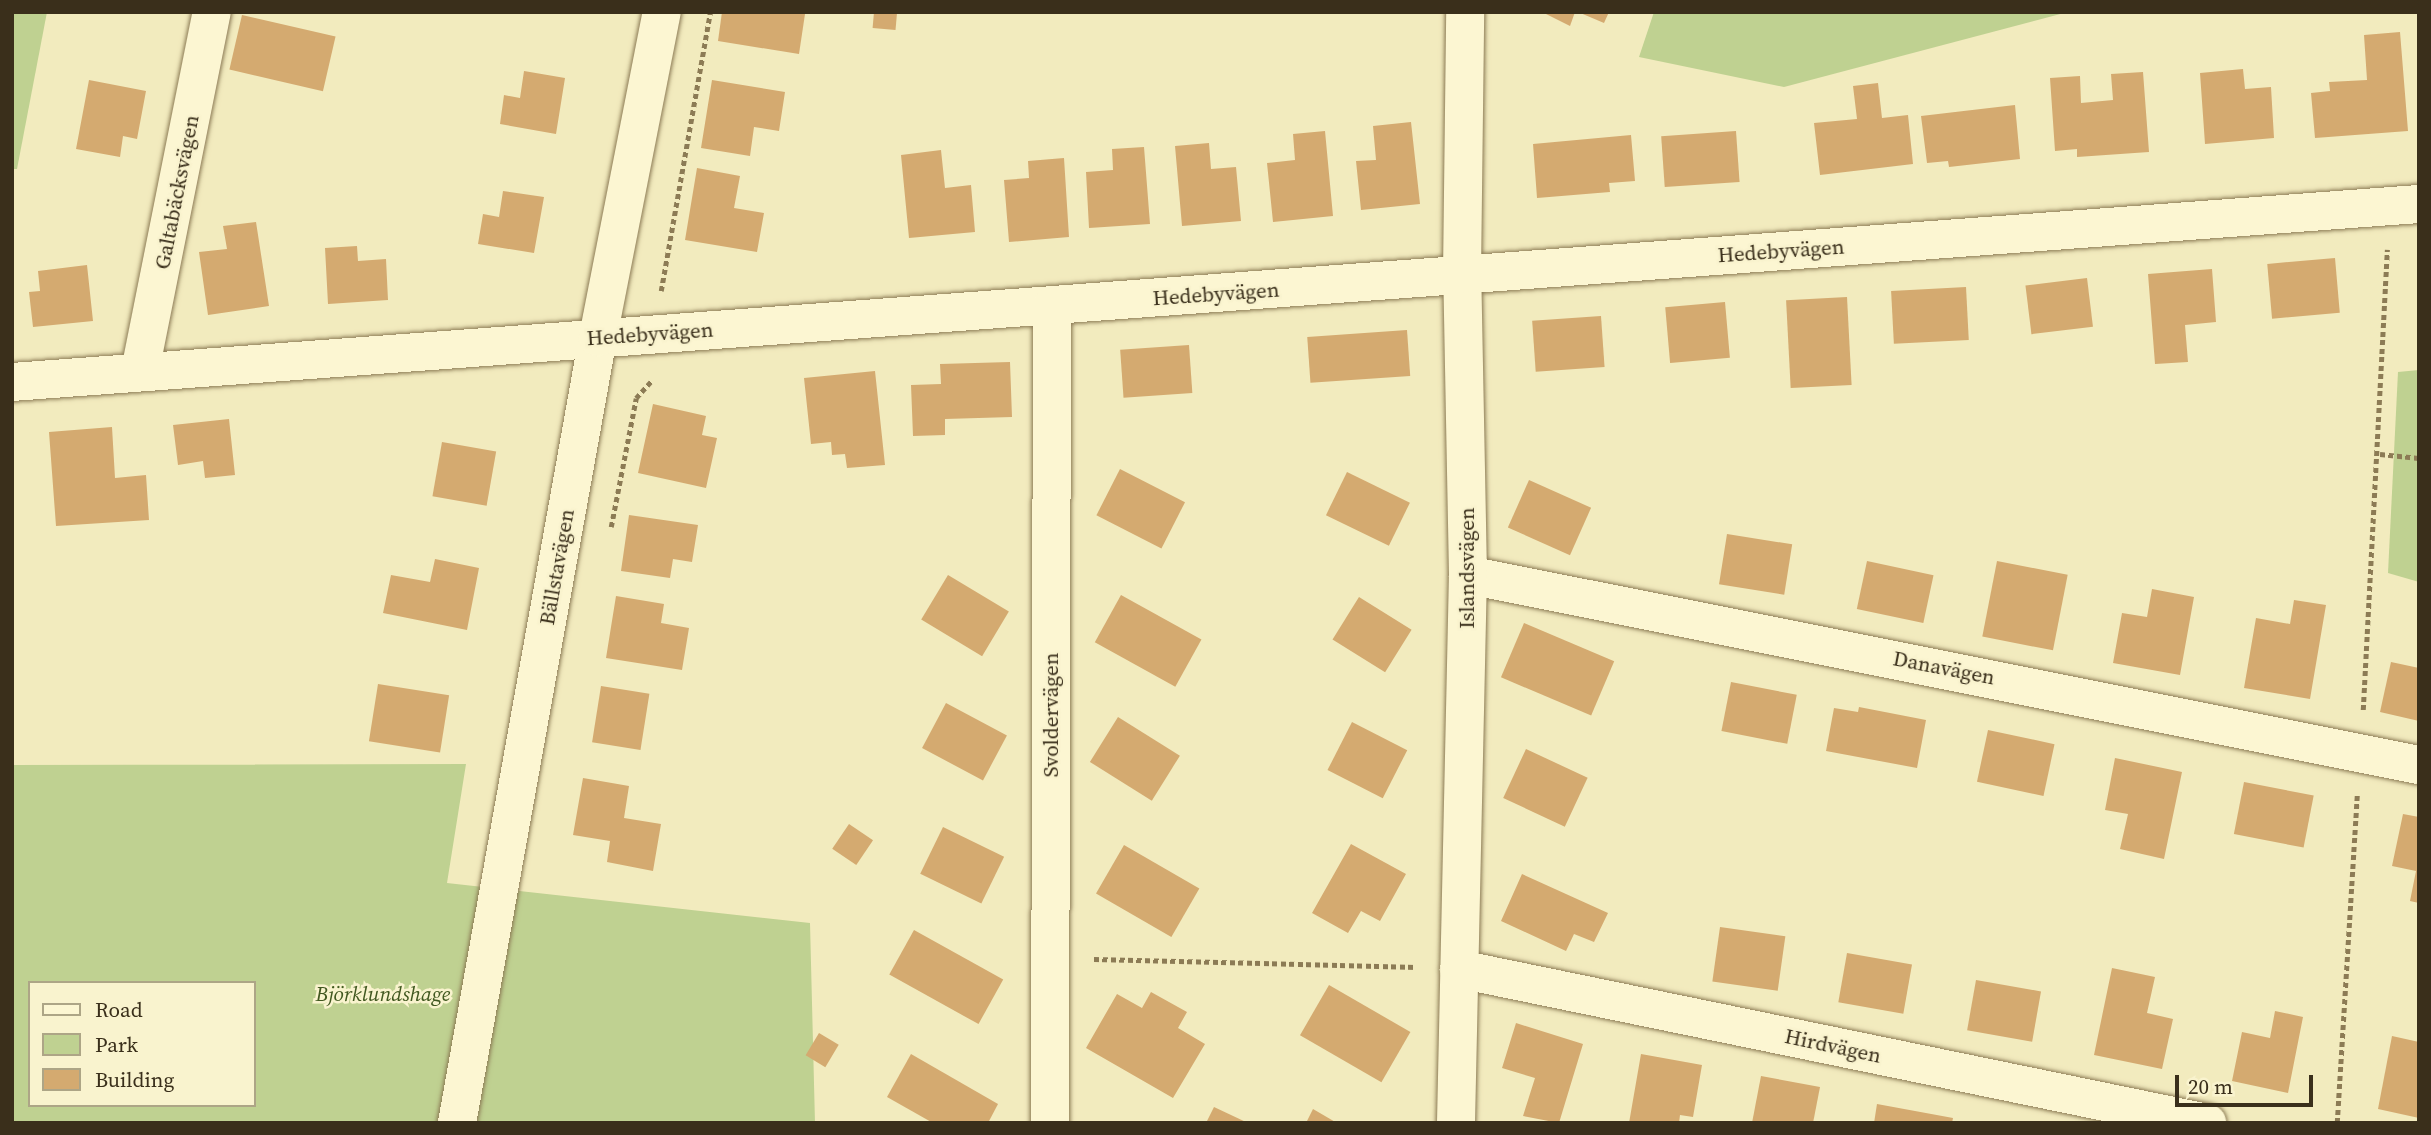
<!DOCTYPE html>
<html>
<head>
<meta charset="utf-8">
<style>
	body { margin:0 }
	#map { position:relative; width:2431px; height:1135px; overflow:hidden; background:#f2ebbe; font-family:"Source Serif 4",serif }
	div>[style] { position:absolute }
	.green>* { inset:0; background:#bfd191 }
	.building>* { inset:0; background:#d4aa70; transform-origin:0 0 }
	.path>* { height:4.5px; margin-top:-2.25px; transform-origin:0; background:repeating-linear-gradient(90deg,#8c7b55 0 5px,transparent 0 8.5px) }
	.roads { filter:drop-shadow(0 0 2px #8c7b55) drop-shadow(0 0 2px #8c7b55) }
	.street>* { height:38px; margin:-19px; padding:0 19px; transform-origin:19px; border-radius:19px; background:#fcf6d2 }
	.secondary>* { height:38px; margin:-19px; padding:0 19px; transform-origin:19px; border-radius:19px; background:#fcf6d2 }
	span { translate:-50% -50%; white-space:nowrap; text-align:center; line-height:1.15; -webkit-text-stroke:5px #f9f3ce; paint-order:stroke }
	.street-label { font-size:21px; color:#3a2f1b }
	.park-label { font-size:21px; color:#415820; font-style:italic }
	.frame { position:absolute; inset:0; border:14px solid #3a2f1b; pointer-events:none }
	.legend { position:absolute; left:28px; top:981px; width:228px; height:126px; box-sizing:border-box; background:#f9f3ce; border:2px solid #ada586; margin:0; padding:9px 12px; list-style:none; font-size:21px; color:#3a2f1b }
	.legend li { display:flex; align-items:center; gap:14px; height:35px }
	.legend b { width:35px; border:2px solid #ada586 }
	.scale { position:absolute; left:2175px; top:1075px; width:138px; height:32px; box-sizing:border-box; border:4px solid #3a2f1b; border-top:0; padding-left:9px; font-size:21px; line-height:24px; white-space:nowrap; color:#3a2f1b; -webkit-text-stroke:5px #f9f3ce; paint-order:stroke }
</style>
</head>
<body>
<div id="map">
	<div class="green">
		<i style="clip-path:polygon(12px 12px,47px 12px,17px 169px,12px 169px)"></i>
		<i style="clip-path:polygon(1654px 12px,2068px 12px,1784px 87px,1639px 57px)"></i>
		<i style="clip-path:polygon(2419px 370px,2419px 582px,2388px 573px,2398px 372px)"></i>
		<i style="clip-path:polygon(evenodd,466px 764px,447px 883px,810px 923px,815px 1123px,12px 1123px,12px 765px,466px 764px,30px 983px,254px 983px,254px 1105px,30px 1105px,30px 983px)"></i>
	</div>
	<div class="building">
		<i style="clip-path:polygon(722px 12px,805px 14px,799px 54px,718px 41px)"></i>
		<i style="left:874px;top:12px;width:23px;height:16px;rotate:5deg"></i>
		<i style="clip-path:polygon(1542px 12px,1575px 12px,1570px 26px)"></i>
		<i style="clip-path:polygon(1578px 12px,1609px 12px,1604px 23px)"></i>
		<i style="left:242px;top:15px;width:96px;height:56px;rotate:13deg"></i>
		<i style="clip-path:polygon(2400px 32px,2408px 131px,2315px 138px,2311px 93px,2330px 91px,2329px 82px,2367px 80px,2364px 35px)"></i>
		<i style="clip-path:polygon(2243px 69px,2245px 89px,2271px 87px,2274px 138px,2205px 144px,2200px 73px)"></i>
		<i style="clip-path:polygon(524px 71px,565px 78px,556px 134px,500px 124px,504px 95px,520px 98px)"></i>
		<i style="clip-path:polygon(2143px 72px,2149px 152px,2077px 157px,2077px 149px,2055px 151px,2050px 78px,2080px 76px,2081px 103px,2113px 100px,2111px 74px)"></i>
		<i style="clip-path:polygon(89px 80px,146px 91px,137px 139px,123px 136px,120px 157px,76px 149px)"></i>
		<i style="clip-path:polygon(712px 80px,785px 92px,779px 131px,754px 127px,750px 156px,701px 148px)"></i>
		<i style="clip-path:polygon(1878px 83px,1882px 118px,1908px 115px,1913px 164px,1820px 175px,1814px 123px,1857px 119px,1853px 86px)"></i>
		<i style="clip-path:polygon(2015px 105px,2020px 159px,1949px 167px,1948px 161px,1927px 163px,1921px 116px)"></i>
		<i style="clip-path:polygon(1411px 122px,1420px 204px,1361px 210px,1356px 161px,1376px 160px,1373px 126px)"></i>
		<i style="clip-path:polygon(1325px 131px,1333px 216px,1273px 222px,1267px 163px,1295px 160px,1293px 134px)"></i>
		<i style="left:1736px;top:131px;width:51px;height:75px;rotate:86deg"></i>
		<i style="clip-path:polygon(1631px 135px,1635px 181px,1609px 183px,1610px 192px,1537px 198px,1533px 144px)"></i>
		<i style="clip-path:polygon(1209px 143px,1211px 169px,1236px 167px,1241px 221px,1182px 226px,1175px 146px)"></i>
		<i style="clip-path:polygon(1144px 147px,1150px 224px,1089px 228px,1086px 172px,1113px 170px,1112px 149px)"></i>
		<i style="clip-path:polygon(941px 150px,945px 188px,971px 185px,975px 232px,909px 238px,901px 155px)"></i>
		<i style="clip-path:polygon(1064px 158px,1069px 237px,1009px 242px,1004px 180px,1029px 178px,1028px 161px)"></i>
		<i style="clip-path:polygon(697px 168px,740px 176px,734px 208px,764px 213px,757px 252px,685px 240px)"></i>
		<i style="clip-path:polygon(503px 191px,544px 197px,534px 253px,478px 244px,483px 214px,499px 217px)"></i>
		<i style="clip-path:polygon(256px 222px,269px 306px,208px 315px,199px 252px,227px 249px,223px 226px)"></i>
		<i style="clip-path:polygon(357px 246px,358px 261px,386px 259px,388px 300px,328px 304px,325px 248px)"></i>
		<i style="left:2335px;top:258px;width:55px;height:68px;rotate:85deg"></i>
		<i style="clip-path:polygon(87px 265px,93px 321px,33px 327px,29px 292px,40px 291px,38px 271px)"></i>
		<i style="clip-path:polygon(2212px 269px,2216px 322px,2185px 325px,2188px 362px,2155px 364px,2148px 274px)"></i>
		<i style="left:2087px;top:278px;width:49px;height:62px;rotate:83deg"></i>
		<i style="left:1966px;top:287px;width:53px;height:75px;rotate:87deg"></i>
		<i style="left:1847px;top:297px;width:88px;height:61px;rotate:87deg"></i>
		<i style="left:1725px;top:302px;width:56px;height:60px;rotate:85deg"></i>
		<i style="left:1601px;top:316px;width:51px;height:69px;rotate:86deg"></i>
		<i style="left:1407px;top:330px;width:46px;height:100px;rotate:86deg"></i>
		<i style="left:1189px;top:345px;width:48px;height:69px;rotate:86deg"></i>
		<i style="clip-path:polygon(1010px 362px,1012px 417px,945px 419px,945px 435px,913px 436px,911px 385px,941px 384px,940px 364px)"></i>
		<i style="clip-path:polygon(875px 371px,885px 465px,847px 468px,845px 454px,832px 455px,831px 442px,811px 444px,804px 378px)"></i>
		<i style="clip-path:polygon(653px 404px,706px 416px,702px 435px,717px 438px,706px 488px,638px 473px)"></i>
		<i style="clip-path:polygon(229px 419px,235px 475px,205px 478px,203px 461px,178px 465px,173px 425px)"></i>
		<i style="clip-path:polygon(112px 427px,115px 478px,146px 475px,149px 520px,56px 526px,49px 432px)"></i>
		<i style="left:442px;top:442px;width:55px;height:55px;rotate:10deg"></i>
		<i style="left:1120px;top:469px;width:73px;height:52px;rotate:27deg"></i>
		<i style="left:1347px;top:472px;width:70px;height:48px;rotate:26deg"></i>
		<i style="left:1529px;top:480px;width:68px;height:52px;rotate:24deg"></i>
		<i style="clip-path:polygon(629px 515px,698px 525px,692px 562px,673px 559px,670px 578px,621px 571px)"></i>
		<i style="left:1727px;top:534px;width:66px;height:51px;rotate:9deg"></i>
		<i style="clip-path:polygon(435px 559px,479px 568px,467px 630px,383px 613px,391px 575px,430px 582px)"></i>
		<i style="left:1867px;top:561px;width:68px;height:49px;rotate:12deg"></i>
		<i style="left:1997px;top:561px;width:72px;height:77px;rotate:11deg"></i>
		<i style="left:948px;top:575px;width:71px;height:52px;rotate:31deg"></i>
		<i style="clip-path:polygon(2152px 589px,2194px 597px,2180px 675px,2113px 663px,2122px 613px,2147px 617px)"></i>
		<i style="left:1121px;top:595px;width:92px;height:54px;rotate:29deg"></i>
		<i style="clip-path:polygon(616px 596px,664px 604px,661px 623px,689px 628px,682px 670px,606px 658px)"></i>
		<i style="left:1359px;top:597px;width:62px;height:50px;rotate:32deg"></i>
		<i style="clip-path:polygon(2294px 600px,2326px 605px,2310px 699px,2244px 688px,2256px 618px,2290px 624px)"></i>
		<i style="left:1524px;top:623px;width:98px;height:59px;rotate:23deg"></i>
		<i style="clip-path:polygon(2391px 662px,2419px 668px,2419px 721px,2380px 712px)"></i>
		<i style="left:1731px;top:682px;width:67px;height:50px;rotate:11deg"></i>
		<i style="left:378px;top:684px;width:72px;height:58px;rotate:9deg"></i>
		<i style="left:601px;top:686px;width:49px;height:57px;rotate:9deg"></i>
		<i style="left:946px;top:703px;width:69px;height:51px;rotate:28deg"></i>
		<i style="clip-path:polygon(1859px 707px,1926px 720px,1917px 768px,1826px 751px,1834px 708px,1858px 712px)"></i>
		<i style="left:1118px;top:717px;width:73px;height:53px;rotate:32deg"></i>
		<i style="left:1352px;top:722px;width:62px;height:54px;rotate:27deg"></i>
		<i style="left:1988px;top:730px;width:68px;height:53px;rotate:12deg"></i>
		<i style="left:1526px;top:749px;width:68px;height:54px;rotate:25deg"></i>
		<i style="clip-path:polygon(2115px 758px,2182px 772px,2164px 859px,2120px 849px,2128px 814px,2105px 810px)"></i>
		<i style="clip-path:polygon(583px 778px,629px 786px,624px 818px,661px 824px,653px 871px,607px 862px,610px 841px,573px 835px)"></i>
		<i style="left:2244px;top:782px;width:71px;height:53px;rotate:11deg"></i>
		<i style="clip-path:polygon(2403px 814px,2419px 817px,2419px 903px,2410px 901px,2416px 871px,2392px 866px)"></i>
		<i style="left:849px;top:824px;width:29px;height:30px;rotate:34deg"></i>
		<i style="left:943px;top:827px;width:68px;height:52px;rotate:26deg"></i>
		<i style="clip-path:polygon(1351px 844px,1406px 874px,1380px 921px,1361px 911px,1348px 933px,1312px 913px)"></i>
		<i style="left:1124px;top:845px;width:87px;height:56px;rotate:30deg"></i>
		<i style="clip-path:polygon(1522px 874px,1608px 913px,1594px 942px,1574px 934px,1566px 951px,1501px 921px)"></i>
		<i style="left:1720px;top:927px;width:66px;height:55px;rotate:8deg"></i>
		<i style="left:914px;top:930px;width:102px;height:51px;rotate:29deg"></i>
		<i style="left:1847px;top:953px;width:66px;height:50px;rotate:10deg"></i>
		<i style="clip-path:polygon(2112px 968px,2155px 977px,2147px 1013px,2173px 1019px,2162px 1069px,2094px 1055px)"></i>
		<i style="left:1976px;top:980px;width:66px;height:51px;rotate:10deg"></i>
		<i style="left:1329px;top:985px;width:94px;height:58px;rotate:30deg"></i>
		<i style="clip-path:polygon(1151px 992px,1187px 1012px,1178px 1028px,1205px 1044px,1173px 1098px,1086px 1048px,1117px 994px,1142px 1008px)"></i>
		<i style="clip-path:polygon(2275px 1011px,2303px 1017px,2288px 1093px,2232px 1081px,2242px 1032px,2270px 1038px)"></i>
		<i style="clip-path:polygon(1516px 1023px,1583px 1044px,1559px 1123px,1523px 1116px,1535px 1078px,1502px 1068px)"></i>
		<i style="left:819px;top:1033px;width:23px;height:26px;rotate:31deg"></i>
		<i style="clip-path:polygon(2392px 1036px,2419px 1042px,2419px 1118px,2378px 1109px)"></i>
		<i style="clip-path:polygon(911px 1054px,998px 1104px,988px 1123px,933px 1123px,887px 1097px)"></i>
		<i style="clip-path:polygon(1641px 1054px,1702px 1065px,1693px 1117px,1680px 1115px,1679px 1123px,1629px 1123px)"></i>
		<i style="clip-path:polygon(1761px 1076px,1820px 1087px,1813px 1123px,1752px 1123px)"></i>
		<i style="clip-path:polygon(1877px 1104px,1953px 1118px,1952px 1123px,1874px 1123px)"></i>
		<i style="clip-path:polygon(1214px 1107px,1248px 1123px,1206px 1123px)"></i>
		<i style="clip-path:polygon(1313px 1109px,1337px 1123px,1306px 1123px)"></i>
	</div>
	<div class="path">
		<i style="left:661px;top:291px;width:283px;rotate:-80deg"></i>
		<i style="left:2380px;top:454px;width:39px;rotate:6deg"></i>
		<i style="left:611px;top:527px;width:131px;rotate:-79deg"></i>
		<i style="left:636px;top:398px;width:24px;rotate:-48deg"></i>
		<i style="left:2363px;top:710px;width:461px;rotate:-87deg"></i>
		<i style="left:1094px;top:959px;width:323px;rotate:1.4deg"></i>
		<i style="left:2337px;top:1123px;width:329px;rotate:-86.5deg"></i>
	</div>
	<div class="roads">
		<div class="street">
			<i style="left:140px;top:371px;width:366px;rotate:-78.7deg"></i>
			<i style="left:12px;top:382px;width:2414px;rotate:-4.23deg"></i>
			<i style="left:1468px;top:575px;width:970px;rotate:11.3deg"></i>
			<i style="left:1459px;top:969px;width:764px;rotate:11.63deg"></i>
			<i style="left:1050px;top:1123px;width:817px;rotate:-89.86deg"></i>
			<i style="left:1456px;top:1123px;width:548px;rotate:-88.75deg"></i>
			<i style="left:1468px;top:575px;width:301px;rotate:-91.1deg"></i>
			<i style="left:1462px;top:274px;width:262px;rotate:-89.3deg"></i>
		</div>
		<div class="secondary">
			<i style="left:457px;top:1123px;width:799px;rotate:-79.83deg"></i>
			<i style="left:598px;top:337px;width:331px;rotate:-78.9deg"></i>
		</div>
	</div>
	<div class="street-label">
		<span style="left:177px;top:192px;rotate:-79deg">Galtabäcksvägen</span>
		<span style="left:1781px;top:251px;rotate:-4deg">Hedebyvägen</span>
		<span style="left:1216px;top:294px;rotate:-4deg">Hedebyvägen</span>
		<span style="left:650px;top:334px;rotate:-4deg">Hedebyvägen</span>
		<span style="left:557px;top:567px;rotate:-80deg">Bällstavägen</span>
		<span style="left:1467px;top:568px;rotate:-90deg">Islandsvägen</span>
		<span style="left:1944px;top:668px;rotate:11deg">Danavägen</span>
		<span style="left:1051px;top:715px;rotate:-90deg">Svoldervägen</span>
		<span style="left:1833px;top:1046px;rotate:12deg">Hirdvägen</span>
	</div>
	<div class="park-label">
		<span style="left:383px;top:994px">Björklundshage</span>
	</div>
	<div class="frame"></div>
	<ul class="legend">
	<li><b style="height:9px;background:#fcf6d2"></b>Road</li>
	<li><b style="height:19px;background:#bfd191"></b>Park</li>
	<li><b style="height:19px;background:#d4aa70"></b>Building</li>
	</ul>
	<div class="scale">20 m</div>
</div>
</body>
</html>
